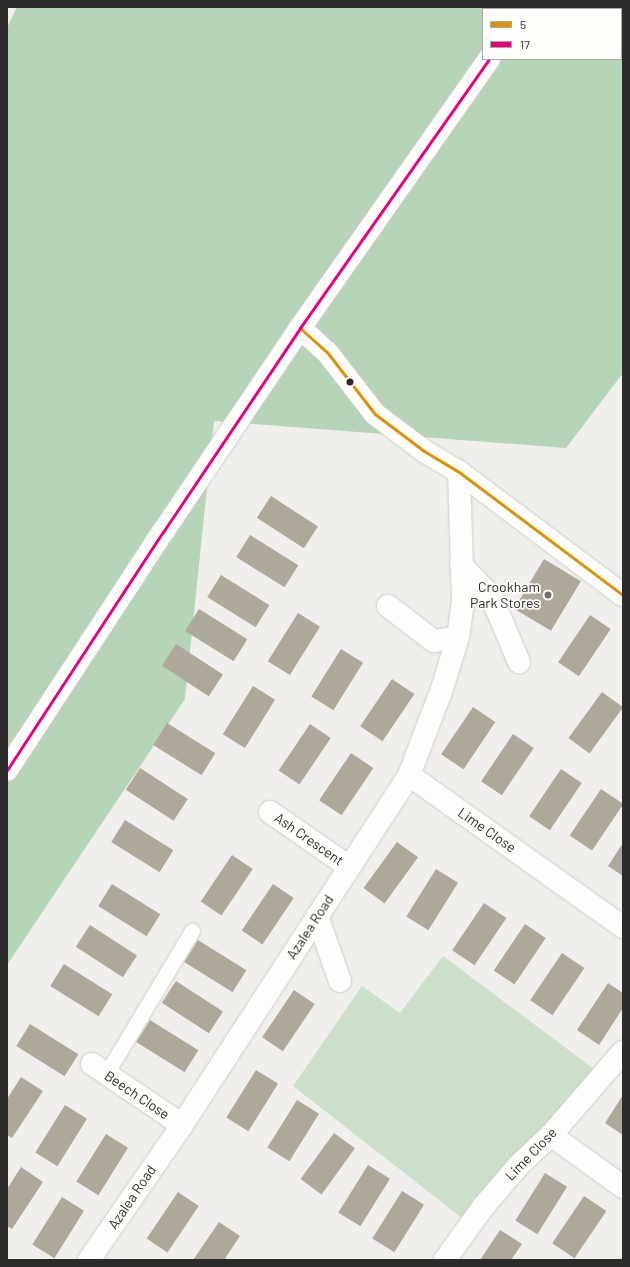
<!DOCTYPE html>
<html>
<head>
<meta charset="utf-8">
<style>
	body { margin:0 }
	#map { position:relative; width:630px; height:1267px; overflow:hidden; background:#f0efec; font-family:Barlow,sans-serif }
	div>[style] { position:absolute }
	.green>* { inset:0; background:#cbdfca }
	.forest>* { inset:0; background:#b6d4b6 }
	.building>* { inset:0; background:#aea89a; transform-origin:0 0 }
	.roads { filter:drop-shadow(0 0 1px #cecdca) drop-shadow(0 0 1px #cecdca) }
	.service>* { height:15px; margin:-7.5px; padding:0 7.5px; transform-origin:7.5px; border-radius:7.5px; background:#fdfdfc }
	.minor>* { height:22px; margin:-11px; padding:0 11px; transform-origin:11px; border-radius:11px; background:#fdfdfc }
	.tertiary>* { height:22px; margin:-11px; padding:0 11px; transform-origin:11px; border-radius:11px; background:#fdfdfc }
	.bus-1>* { height:3px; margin:-1.5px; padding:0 1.5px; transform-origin:1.5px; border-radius:1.5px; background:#d99406 }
	.bus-2>* { height:3px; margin:-1.5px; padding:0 1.5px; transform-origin:1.5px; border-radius:1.5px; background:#e5007d }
	.dots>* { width:11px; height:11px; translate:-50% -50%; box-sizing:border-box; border:2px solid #fffdfa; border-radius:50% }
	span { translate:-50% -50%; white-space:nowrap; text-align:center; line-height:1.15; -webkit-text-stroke:3.5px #fffdfa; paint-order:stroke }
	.poi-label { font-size:14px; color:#2c2b29 }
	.right { translate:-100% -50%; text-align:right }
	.street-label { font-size:14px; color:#2c2b29 }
	.frame { position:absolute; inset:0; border:8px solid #2c2b29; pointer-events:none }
	.legend { position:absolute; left:482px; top:8px; width:140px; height:52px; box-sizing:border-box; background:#fffdfa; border:1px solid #aba9a6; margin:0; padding:5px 7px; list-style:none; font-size:12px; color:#2c2b29 }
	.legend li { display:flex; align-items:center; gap:8px; height:20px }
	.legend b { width:20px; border:1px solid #aba9a6 }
</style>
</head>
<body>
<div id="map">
	<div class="green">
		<i style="clip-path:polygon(443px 956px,594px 1069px,544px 1126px,508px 1161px,462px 1218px,293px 1086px,362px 986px,400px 1013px)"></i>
	</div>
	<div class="forest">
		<i style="clip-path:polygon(evenodd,17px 7px,623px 7px,623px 373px,566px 448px,214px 421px,185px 699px,7px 965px,7px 28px,17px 7px,483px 9px,621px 9px,621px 59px,483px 59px,483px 9px)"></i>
	</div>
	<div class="building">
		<i style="left:271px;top:496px;width:56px;height:26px;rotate:33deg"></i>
		<i style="left:250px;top:535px;width:57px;height:26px;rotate:32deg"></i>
		<i style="left:544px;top:559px;width:43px;height:58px;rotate:31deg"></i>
		<i style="left:221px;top:575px;width:57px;height:26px;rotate:32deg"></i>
		<i style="left:199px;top:609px;width:57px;height:26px;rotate:32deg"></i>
		<i style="left:298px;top:613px;width:26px;height:57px;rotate:32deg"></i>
		<i style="left:590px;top:615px;width:25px;height:57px;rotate:34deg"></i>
		<i style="left:176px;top:644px;width:56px;height:26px;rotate:33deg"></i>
		<i style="left:341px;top:649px;width:26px;height:56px;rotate:32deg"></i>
		<i style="left:392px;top:679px;width:27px;height:57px;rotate:34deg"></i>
		<i style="left:253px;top:686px;width:26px;height:57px;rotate:32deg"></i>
		<i style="left:602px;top:692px;width:26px;height:57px;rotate:36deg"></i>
		<i style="left:473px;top:707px;width:27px;height:57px;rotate:34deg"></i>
		<i style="left:167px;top:723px;width:57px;height:26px;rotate:32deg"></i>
		<i style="left:310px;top:724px;width:25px;height:56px;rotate:34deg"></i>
		<i style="left:513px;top:734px;width:25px;height:57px;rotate:34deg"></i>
		<i style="left:351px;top:753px;width:27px;height:57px;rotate:34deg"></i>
		<i style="left:140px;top:768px;width:57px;height:26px;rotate:33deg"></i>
		<i style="left:561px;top:769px;width:25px;height:57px;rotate:34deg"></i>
		<i style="left:601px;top:789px;width:27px;height:56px;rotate:34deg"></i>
		<i style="left:125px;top:820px;width:57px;height:26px;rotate:32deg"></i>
		<i style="left:397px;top:842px;width:26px;height:57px;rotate:36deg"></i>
		<i style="clip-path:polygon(623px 843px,623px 876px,608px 866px)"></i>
		<i style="left:232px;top:855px;width:25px;height:56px;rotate:34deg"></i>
		<i style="left:436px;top:869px;width:26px;height:56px;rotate:32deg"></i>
		<i style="left:112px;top:884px;width:57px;height:26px;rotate:32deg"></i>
		<i style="left:273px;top:884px;width:25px;height:56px;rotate:34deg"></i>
		<i style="left:484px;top:903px;width:27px;height:57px;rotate:34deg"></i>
		<i style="left:525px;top:924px;width:25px;height:56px;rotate:34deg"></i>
		<i style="left:90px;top:925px;width:56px;height:26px;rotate:33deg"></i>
		<i style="left:198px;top:940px;width:57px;height:26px;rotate:32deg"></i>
		<i style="left:562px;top:953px;width:27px;height:57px;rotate:34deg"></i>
		<i style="left:64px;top:964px;width:57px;height:26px;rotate:32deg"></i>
		<i style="left:176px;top:981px;width:56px;height:26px;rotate:33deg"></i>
		<i style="clip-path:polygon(608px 983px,623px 993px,623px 1008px,599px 1045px,577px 1030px)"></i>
		<i style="left:294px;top:990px;width:25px;height:57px;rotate:34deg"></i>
		<i style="left:150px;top:1020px;width:57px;height:26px;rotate:32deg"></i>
		<i style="left:30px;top:1024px;width:57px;height:26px;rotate:32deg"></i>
		<i style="left:256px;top:1070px;width:26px;height:56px;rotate:32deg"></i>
		<i style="clip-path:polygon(21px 1077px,43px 1091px,12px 1138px,7px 1135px,7px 1099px)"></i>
		<i style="clip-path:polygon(623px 1095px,623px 1135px,605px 1123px)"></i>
		<i style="left:297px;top:1100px;width:26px;height:56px;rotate:32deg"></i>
		<i style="left:65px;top:1105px;width:26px;height:56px;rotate:32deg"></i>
		<i style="left:334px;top:1133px;width:26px;height:57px;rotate:36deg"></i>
		<i style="left:106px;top:1134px;width:26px;height:56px;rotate:32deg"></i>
		<i style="left:368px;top:1165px;width:26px;height:56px;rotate:32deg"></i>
		<i style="clip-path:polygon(21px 1167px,43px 1182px,12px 1229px,7px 1226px,7px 1189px)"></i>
		<i style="left:545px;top:1173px;width:26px;height:56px;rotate:32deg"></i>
		<i style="left:402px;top:1191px;width:26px;height:56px;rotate:32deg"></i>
		<i style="left:178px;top:1192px;width:25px;height:56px;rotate:34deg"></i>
		<i style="left:584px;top:1196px;width:27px;height:57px;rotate:34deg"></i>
		<i style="left:62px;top:1197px;width:26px;height:56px;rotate:32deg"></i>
		<i style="clip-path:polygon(219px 1222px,240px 1236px,224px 1260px,193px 1260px)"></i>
		<i style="clip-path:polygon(500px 1230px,522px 1244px,511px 1260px,480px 1260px)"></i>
	</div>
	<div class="roads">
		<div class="service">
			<i style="left:106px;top:1074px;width:167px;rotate:-59deg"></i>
		</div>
		<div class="minor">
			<i style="left:300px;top:328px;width:36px;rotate:42deg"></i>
			<i style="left:327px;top:352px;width:78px;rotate:52.3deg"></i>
			<i style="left:375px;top:414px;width:61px;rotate:37.1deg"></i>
			<i style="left:424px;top:451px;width:41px;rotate:31deg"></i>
			<i style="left:459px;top:472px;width:205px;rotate:36.9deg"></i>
			<i style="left:461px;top:565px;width:43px;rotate:45.9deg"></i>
			<i style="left:491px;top:596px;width:72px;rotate:67deg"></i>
			<i style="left:388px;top:606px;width:58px;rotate:37.3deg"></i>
			<i style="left:434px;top:641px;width:24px;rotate:-9deg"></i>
			<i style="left:409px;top:775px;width:262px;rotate:35.4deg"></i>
			<i style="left:270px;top:812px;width:96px;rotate:34.8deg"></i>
			<i style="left:317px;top:916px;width:69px;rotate:70.5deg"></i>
			<i style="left:92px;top:1064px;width:109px;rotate:34.1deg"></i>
			<i style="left:551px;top:1135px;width:89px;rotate:35.8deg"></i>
			<i style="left:89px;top:1260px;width:164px;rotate:-55.4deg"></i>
			<i style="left:182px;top:1125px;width:417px;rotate:-57deg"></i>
			<i style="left:409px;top:775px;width:92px;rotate:-69deg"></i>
			<i style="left:442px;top:689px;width:54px;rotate:-72.9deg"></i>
			<i style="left:458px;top:637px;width:37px;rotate:-82deg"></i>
			<i style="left:463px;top:600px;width:128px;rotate:-91.8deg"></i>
			<i style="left:445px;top:1260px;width:65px;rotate:-54.4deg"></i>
			<i style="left:483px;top:1207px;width:55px;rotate:-49.4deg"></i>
			<i style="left:519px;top:1165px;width:44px;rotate:-43.2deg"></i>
			<i style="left:551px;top:1135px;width:110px;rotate:-49.1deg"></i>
		</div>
		<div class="tertiary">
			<i style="left:525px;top:9px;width:2px;rotate:-63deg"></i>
			<i style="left:7px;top:770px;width:285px;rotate:-56.8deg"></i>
			<i style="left:163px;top:532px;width:246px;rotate:-56.1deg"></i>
			<i style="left:300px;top:328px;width:329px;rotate:-54.9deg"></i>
		</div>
	</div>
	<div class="bus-1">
		<i style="left:300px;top:328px;width:36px;rotate:42deg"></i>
		<i style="left:327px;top:352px;width:78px;rotate:52.3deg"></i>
		<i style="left:375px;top:414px;width:61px;rotate:37.1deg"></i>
		<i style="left:424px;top:451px;width:41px;rotate:31deg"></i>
		<i style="left:459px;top:472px;width:205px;rotate:36.9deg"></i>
	</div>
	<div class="bus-2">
		<i style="left:7px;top:770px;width:285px;rotate:-56.8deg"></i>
		<i style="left:163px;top:532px;width:246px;rotate:-56.1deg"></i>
		<i style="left:300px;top:328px;width:329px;rotate:-54.9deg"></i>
	</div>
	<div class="dots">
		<i style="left:350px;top:382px;background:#2c2b29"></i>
		<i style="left:548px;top:595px;background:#71706d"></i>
	</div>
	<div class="poi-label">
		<span class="right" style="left:540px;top:595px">Crookham<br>Park Stores</span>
	</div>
	<div class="street-label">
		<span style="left:487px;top:830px;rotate:35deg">Lime Close</span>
		<span style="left:309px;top:839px;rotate:35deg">Ash Crescent</span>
		<span style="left:310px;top:927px;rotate:-57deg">Azalea Road</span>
		<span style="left:137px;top:1095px;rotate:34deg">Beech Close</span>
		<span style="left:531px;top:1154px;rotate:-46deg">Lime Close</span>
		<span style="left:132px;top:1197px;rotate:-56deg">Azalea Road</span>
	</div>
	<div class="frame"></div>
	<ul class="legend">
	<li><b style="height:5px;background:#d99406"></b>5</li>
	<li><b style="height:5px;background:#e5007d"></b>17</li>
	</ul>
</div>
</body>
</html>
